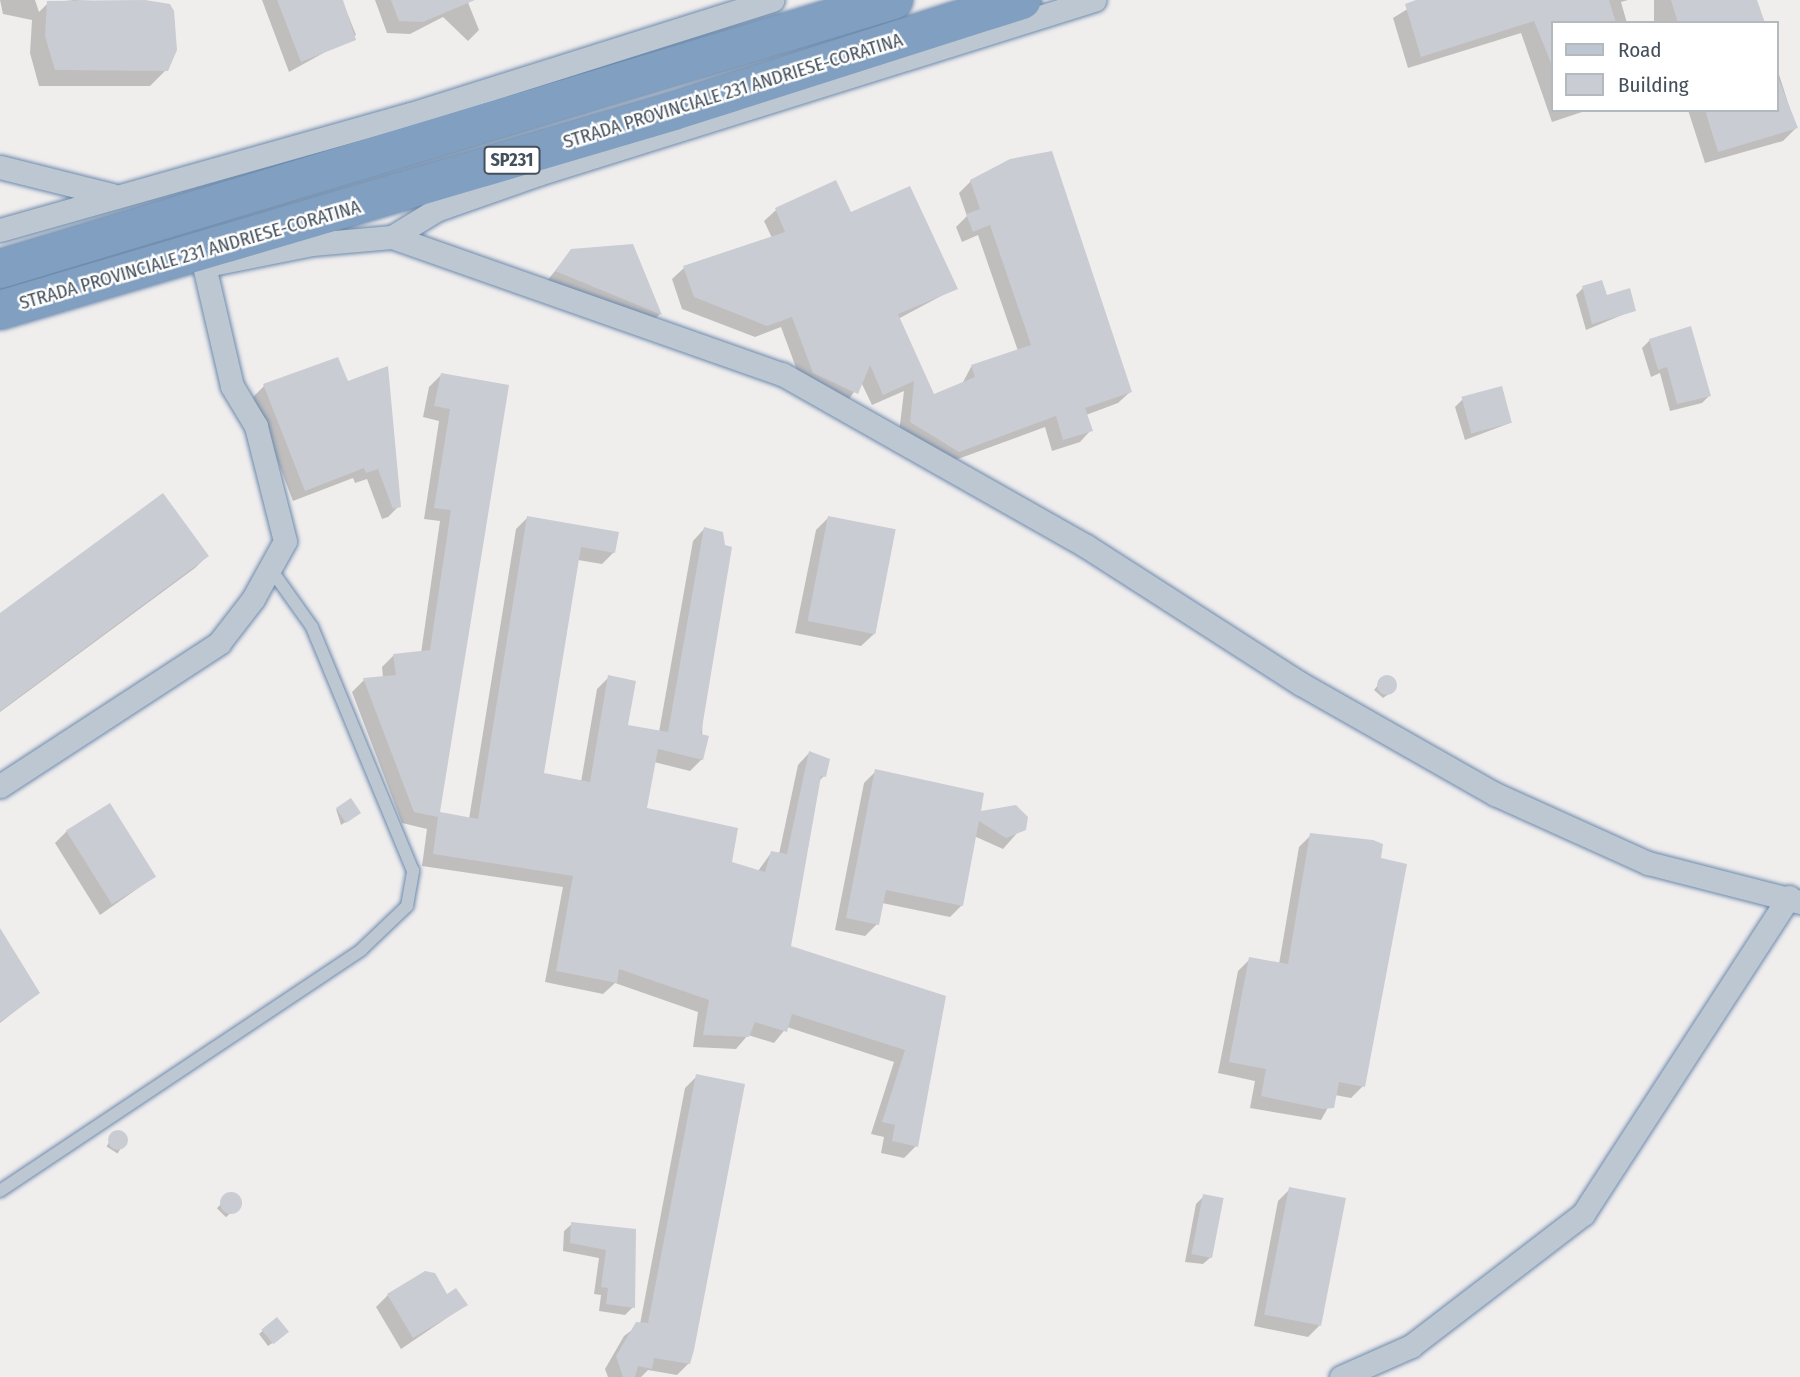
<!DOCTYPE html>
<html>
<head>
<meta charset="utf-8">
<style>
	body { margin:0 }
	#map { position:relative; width:1800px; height:1377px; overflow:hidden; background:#f0eded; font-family:"Fira Sans Condensed",sans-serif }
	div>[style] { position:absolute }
	.shadow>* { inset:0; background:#0003; transform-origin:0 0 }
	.building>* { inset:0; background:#c9ccd2; transform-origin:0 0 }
	.round { border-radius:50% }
	.roads { filter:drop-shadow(0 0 2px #6c8aac) drop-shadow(0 0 2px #6c8aac) }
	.lane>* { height:12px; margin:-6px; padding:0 6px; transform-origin:6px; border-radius:6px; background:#bcc7d1 }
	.street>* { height:23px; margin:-11.5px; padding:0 11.5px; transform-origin:11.5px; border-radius:11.5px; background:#bcc7d1 }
	.highway>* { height:38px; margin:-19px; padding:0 19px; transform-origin:19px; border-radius:19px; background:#819fc0 }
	span { translate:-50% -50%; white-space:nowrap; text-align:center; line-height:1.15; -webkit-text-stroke:5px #fff; paint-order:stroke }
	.shield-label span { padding:2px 5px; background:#fff; border:2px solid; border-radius:5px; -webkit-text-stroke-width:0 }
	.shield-label { font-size:18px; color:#44505c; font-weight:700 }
	.street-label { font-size:19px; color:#44505c }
	.legend { position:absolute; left:1551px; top:21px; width:228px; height:91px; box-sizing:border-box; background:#fff; border:2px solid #b4b9be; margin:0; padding:9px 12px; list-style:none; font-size:21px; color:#44505c }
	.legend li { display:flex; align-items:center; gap:14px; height:35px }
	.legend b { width:35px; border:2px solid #b4b9be }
</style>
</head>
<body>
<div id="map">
	<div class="shadow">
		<i style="clip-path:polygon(0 0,35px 0,39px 12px,48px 3px,74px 0,169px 5px,175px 22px,166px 70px,150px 86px,39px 86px,30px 53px,32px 20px,3px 14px)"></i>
		<i style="clip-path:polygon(262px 0,342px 0,356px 35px,289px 72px)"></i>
		<i style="clip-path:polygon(375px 0,467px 0,479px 30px,468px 41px,443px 17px,410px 34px,387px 33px)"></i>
		<i style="clip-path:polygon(1422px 0,1628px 0,1621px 2px,1627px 23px,1553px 23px,1553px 110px,1588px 110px,1552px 122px,1521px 33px,1408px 68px,1393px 18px)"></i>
		<i style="left:1654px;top:0;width:101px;height:24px"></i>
		<i style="clip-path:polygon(1777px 68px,1796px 128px,1783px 141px,1705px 163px,1688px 110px,1777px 110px)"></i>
		<i style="clip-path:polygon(971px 181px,1130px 392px,1118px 403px,1086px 415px,1091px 430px,1080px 442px,1052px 451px,1045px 427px,947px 463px,899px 433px,904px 391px,872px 405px,861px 382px,845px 405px,802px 384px,781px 327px,755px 337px,682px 309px,672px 279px,684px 268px,772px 238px,764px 221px,776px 210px,850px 215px,956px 288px,898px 319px,933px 397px,962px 384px,971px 367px,1018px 351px,978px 235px,962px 242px,956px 227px,967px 216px,959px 193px)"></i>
		<i style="clip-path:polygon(632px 246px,660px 314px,650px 324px,547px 281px,571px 251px)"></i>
		<i style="clip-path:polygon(1583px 288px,1605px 297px,1634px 310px,1586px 330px,1576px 295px)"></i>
		<i style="clip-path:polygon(1650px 340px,1709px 396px,1702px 403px,1670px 411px,1660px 373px,1651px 377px,1642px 348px)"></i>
		<i style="clip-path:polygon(337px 359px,399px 506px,388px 517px,382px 519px,367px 479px,355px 483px,353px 478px,293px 501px,253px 397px,264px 386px)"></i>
		<i style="clip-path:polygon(441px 375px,507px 387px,438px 813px,469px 819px,516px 529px,527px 518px,614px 552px,602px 564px,578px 560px,542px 774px,581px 782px,597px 689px,609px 677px,626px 727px,659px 732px,693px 541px,704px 529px,702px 759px,690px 771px,654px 762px,645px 810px,730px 863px,758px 871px,771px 853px,779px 854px,798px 765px,809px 753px,824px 776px,818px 782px,789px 948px,944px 997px,916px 1146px,904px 1158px,881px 1153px,884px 1137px,871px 1134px,894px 1062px,787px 1027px,774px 1043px,748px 1035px,736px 1049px,693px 1047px,698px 1012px,615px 983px,603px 994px,545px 982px,563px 887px,422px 866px,427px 829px,402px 823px,352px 692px,364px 680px,383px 678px,382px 667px,394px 655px,421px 653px,440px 521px,424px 519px,439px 421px,423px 417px,429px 387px)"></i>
		<i style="clip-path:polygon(1463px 399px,1510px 423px,1465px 440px,1455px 407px)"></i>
		<i style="clip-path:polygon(828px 518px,874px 634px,861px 646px,795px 633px,816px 530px)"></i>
		<i style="clip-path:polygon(207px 556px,195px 568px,0 712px,0 615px)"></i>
		<i style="clip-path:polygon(1385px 676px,1396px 689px,1383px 698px,1374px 690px)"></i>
		<i style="clip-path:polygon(876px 771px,979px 813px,1026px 823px,1003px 849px,974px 836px,962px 905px,950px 917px,882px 903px,877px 924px,865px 936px,835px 930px,864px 783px)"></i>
		<i style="clip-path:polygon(336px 809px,355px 816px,341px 825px)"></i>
		<i style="clip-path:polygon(67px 831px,154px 877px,100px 915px,55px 843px)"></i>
		<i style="clip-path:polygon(1311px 835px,1363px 1086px,1351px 1098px,1335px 1095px,1321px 1120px,1250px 1108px,1255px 1081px,1218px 1073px,1238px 971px,1250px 959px,1279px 964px,1299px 847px)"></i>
		<i style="clip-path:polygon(0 931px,38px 993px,0 1023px)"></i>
		<i style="clip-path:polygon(697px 1076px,689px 1363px,677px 1375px,648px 1370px,641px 1377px,608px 1377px,605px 1369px,624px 1336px,640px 1324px,685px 1088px)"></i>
		<i style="left:115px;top:1133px;width:13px;height:16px;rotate:32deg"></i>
		<i style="clip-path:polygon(1290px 1189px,1320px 1325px,1308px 1337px,1254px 1326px,1278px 1201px)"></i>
		<i style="left:231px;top:1194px;width:13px;height:20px;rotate:45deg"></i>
		<i style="clip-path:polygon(1204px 1196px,1211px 1257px,1203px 1264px,1185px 1262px,1196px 1204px)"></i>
		<i style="clip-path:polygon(572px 1224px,634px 1230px,633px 1307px,625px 1315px,599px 1311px,601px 1295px,594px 1294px,599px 1258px,563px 1251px,564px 1231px)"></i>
		<i style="clip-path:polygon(388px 1295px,466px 1305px,401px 1349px,376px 1307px)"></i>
		<i style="clip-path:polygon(277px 1319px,284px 1335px,268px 1346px,259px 1334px)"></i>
	</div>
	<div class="building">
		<i style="clip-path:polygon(145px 0,170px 4px,174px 11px,177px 50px,168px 71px,55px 70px,45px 36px,47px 1px)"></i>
		<i style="clip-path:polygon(277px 0,343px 0,356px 40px,301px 62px)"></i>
		<i style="clip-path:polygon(391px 0,475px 0,423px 22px,399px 21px)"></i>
		<i style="clip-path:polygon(1416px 0,1609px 0,1616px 23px,1553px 23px,1553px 68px,1534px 21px,1421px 57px,1405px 4px)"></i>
		<i style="clip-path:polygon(1671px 0,1757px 0,1765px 23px,1678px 23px)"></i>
		<i style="clip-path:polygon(1777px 75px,1798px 128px,1718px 152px,1705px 110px,1777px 110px)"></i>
		<i style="clip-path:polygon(1052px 151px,1132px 392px,1085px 408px,1093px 431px,1063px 440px,1056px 416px,959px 452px,910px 422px,914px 381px,883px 395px,870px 365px,858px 394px,813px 373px,792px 317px,767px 326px,694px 297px,683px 266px,785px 232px,775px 208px,836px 180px,851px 212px,910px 186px,958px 289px,898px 314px,934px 394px,975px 377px,971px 365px,1031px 345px,990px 225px,973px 232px,966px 214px,980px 209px,970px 180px,1010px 159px)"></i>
		<i style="clip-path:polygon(633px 244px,662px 315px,555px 271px,571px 249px)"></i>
		<i style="clip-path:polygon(1602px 280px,1607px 295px,1630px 288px,1636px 311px,1592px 324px,1582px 286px)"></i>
		<i style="clip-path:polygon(1691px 326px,1711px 396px,1677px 404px,1667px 367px,1658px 370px,1649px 339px)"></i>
		<i style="clip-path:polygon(338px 357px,348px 381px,388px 366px,401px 507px,393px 509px,378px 469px,366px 473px,364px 468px,305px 491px,263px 384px)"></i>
		<i style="clip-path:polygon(441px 373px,509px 385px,440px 812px,478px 819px,527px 516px,619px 532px,615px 553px,581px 547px,544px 773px,590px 782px,608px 675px,636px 681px,628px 725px,668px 732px,704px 527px,723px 532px,725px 545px,732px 547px,701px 734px,709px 736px,703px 760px,658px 749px,647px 808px,738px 828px,732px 862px,765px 872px,771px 851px,787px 854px,809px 751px,830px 759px,826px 777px,821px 776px,791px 946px,946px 996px,918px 1147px,892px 1141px,895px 1125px,882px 1122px,905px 1050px,792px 1014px,787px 1032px,755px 1022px,749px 1037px,703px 1035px,709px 1000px,619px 969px,617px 983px,556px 971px,573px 876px,433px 854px,438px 817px,414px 812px,363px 678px,396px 675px,393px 654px,430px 650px,451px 510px,434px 508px,450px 409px,434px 406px)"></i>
		<i style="left:1502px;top:386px;width:38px;height:42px;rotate:75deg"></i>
		<i style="clip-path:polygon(163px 493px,209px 556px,0 711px,0 613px)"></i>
		<i style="left:828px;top:516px;width:69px;height:107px;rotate:11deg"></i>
		<i class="round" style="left:1377px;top:675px;width:20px;height:20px"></i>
		<i style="clip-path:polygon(875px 769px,984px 793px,981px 811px,1016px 805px,1028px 817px,1026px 830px,1006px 838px,979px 821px,963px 906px,886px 890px,879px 925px,846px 918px)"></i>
		<i style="left:351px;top:798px;width:18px;height:18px;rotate:56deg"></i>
		<i style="left:110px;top:803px;width:87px;height:52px;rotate:58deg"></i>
		<i style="clip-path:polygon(1310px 833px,1373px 840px,1383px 844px,1381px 858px,1407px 864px,1365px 1087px,1339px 1082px,1334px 1108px,1323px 1109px,1261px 1096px,1266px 1069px,1229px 1062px,1249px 957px,1288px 964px)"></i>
		<i style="clip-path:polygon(0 928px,40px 993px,0 1022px)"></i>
		<i style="clip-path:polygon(696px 1074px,745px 1084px,694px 1350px,690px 1364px,654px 1358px,652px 1369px,638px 1366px,635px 1377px,623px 1377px,616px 1356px,636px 1322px,648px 1323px)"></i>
		<i class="round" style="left:108px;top:1130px;width:20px;height:20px"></i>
		<i style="left:1289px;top:1187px;width:58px;height:130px;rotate:11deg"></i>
		<i class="round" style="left:220px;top:1192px;width:22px;height:22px"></i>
		<i style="left:1203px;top:1194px;width:21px;height:61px;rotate:11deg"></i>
		<i style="clip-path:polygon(571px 1222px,636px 1229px,635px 1308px,606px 1304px,608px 1288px,601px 1287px,606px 1250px,570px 1243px)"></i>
		<i style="clip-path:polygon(425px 1271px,435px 1273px,447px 1294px,456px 1288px,468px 1305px,413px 1338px,387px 1294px)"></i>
		<i style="left:277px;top:1317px;width:19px;height:20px;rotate:51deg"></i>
	</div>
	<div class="roads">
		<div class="lane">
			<i style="left:0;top:1191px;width:434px;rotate:-33.7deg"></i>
			<i style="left:361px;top:950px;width:64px;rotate:-43.7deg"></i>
			<i style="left:407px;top:906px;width:36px;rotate:-80deg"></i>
			<i style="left:413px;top:871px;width:264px;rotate:-112.5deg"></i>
			<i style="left:312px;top:627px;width:72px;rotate:-125.4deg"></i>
		</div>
		<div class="street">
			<i style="left:0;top:167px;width:115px;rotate:14deg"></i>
			<i style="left:0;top:230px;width:427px;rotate:-15.8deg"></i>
			<i style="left:411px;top:114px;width:379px;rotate:-17.5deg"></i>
			<i style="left:392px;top:237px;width:52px;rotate:-31.5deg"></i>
			<i style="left:436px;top:210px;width:108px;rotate:-19.4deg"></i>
			<i style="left:538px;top:174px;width:583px;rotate:-17.38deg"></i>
			<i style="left:217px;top:263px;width:97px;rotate:-11.3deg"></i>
			<i style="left:312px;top:244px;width:80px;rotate:-5deg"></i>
			<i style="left:392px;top:237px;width:413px;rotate:19.4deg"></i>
			<i style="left:782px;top:374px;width:349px;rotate:29.5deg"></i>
			<i style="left:1086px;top:546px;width:255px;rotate:32.7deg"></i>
			<i style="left:1301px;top:684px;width:223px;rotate:29.6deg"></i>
			<i style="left:1495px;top:794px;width:168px;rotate:24.3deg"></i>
			<i style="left:1648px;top:863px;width:157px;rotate:14.4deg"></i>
			<i style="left:0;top:786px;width:262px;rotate:-33.1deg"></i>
			<i style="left:219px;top:643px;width:56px;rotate:-52.3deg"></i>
			<i style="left:253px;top:599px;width:66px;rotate:-61.1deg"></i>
			<i style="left:285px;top:541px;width:119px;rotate:-104.2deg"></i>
			<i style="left:256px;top:426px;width:47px;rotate:-121deg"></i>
			<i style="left:232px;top:386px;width:123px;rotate:-103.1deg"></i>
			<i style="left:1341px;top:1377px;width:77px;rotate:-23.9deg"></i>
			<i style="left:1411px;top:1346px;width:217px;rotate:-37.5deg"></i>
			<i style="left:1583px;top:1214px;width:378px;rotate:-57deg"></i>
		</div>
		<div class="highway">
			<i style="left:0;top:269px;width:933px;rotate:-16.76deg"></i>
			<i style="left:0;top:310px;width:703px;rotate:-16.45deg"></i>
			<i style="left:674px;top:111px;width:365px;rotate:-17.7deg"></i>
		</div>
	</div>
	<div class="shield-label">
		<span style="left:512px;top:160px">SP231</span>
	</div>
	<div class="street-label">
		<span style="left:733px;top:91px;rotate:-17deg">STRADA PROVINCIALE 231 ANDRIESE-CORATINA</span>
		<span style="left:190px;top:255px;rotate:-16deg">STRADA PROVINCIALE 231 ANDRIESE-CORATINA</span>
	</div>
	<ul class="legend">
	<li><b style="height:9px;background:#bcc7d1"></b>Road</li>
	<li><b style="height:19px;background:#c9ccd2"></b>Building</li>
	</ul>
</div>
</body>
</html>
